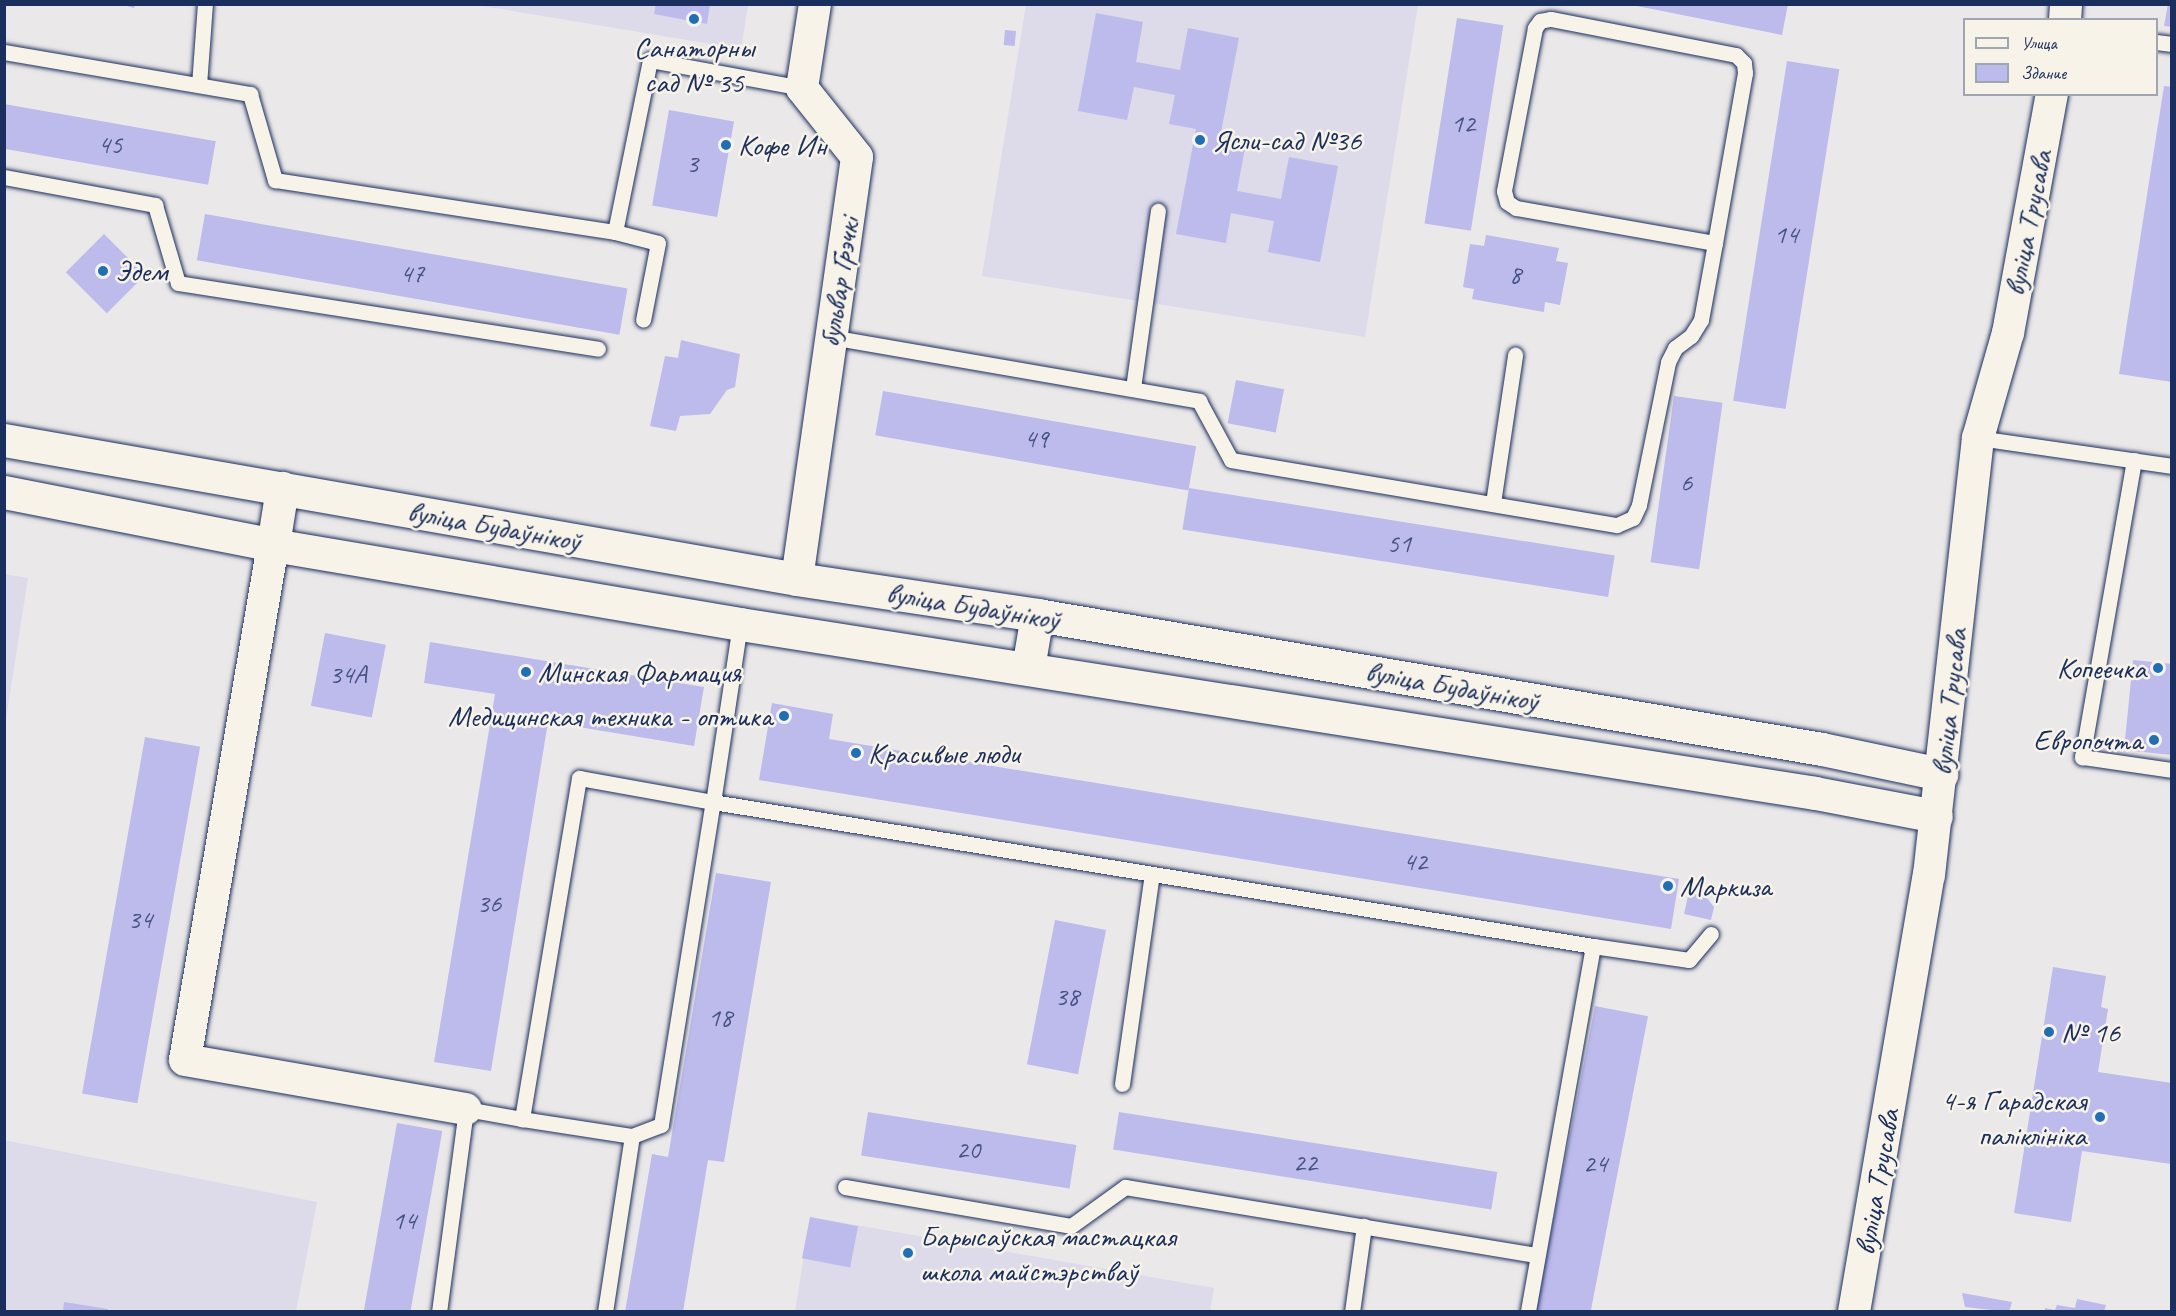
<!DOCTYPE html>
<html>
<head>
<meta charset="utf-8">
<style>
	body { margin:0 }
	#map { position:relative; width:2176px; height:1316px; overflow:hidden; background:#ebe8e9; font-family:Caveat,sans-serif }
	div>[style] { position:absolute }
	.built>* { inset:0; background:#dddaea }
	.building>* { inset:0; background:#bdbaec; transform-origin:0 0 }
	.roads { filter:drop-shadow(0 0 2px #1b2f5e) drop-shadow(0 0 2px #1b2f5e) }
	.service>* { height:15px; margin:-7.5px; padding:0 7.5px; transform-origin:7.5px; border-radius:7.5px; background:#f7f3e8 }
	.minor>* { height:32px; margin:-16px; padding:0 16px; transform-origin:16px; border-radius:16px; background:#f7f3e8 }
	.tertiary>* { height:33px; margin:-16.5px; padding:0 16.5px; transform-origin:16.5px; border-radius:16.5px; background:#f7f3e8 }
	.dots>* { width:16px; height:16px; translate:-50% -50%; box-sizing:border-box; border:3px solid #f7f3e8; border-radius:50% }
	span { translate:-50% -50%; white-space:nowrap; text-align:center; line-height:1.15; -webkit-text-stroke:5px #f7f3e8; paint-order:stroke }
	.number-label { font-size:27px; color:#445282 }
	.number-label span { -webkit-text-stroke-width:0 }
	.poi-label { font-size:30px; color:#1b2f5e }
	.left { translate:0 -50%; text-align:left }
	.right { translate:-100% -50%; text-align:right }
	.street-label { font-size:30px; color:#1b2f5e }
	.frame { position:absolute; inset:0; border:6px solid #1b2f5e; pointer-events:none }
	.legend { position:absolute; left:1963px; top:18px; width:195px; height:78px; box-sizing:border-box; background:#f7f3e8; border:2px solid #9fa5b1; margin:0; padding:8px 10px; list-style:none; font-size:18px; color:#1b2f5e }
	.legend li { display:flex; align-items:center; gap:12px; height:30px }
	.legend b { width:30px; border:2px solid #9fa5b1 }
</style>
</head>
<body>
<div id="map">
	<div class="built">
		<i style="clip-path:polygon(477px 5px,748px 5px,741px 49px)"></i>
		<i style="clip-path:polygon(1026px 5px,1418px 5px,1365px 337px,982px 276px)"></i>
		<i style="clip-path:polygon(5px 574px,28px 578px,5px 726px,4px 574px)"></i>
		<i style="clip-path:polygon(4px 1140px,317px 1202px,296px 1311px,5px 1311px)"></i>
		<i style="clip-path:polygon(810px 1217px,1214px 1288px,1210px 1311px,795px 1312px)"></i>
	</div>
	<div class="building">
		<i style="clip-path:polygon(120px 4px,135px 4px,134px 8px)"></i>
		<i style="clip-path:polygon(656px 4px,710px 4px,707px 24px,654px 14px)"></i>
		<i style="clip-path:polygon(1627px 4px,1788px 4px,1782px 35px)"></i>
		<i style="clip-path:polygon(2168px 4px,2172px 4px,2172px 27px,2164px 26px)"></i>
		<i style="clip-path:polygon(1096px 13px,1143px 22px,1136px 62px,1180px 70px,1188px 28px,1239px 38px,1219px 143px,1245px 148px,1237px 191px,1281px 199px,1289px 157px,1338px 166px,1320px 262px,1268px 252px,1274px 221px,1231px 213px,1226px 243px,1176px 234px,1196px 129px,1169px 124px,1175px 95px,1134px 87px,1127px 120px,1078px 111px)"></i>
		<i style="left:1457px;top:18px;width:47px;height:208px;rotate:9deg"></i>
		<i style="left:1005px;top:30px;width:11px;height:15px;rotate:5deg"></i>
		<i style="left:1787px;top:61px;width:53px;height:344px;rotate:9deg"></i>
		<i style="clip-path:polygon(2164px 86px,2172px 87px,2172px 382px,2119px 374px)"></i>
		<i style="left:4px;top:104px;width:215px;height:44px;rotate:10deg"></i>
		<i style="left:669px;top:110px;width:66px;height:97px;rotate:10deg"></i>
		<i style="left:205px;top:214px;width:429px;height:47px;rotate:10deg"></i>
		<i style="left:104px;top:234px;width:58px;height:54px;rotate:45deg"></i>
		<i style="clip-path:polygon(1486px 235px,1559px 248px,1556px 261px,1568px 263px,1560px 305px,1545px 302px,1544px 312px,1472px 299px,1474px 289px,1463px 287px,1470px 244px,1484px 246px)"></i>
		<i style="clip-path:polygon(681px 340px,740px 354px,735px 387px,727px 390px,710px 414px,680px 416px,676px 431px,650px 426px,665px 356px,678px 358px)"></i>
		<i style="left:1236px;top:380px;width:49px;height:44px;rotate:11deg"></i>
		<i style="left:883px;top:391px;width:318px;height:45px;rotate:10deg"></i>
		<i style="left:1674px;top:396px;width:49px;height:168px;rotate:8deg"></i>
		<i style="left:1189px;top:488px;width:431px;height:42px;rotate:9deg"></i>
		<i style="left:325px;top:633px;width:62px;height:74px;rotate:11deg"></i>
		<i style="clip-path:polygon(430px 642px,704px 687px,694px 746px,548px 722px,491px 1071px,434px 1062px,495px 694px,424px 683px)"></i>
		<i style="clip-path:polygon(2133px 660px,2172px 664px,2172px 755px,2124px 750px)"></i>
		<i style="clip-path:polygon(772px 703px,833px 714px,829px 739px,1679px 879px,1671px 929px,759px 780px)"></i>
		<i style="left:145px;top:737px;width:56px;height:362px;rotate:10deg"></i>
		<i style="clip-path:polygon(716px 873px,771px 882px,724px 1162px,708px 1160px,683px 1312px,625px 1312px,652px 1154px,668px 1157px)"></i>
		<i style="clip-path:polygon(1690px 887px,1703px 893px,1714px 907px,1711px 920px,1684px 914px)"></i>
		<i style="left:1055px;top:920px;width:52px;height:147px;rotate:11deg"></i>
		<i style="clip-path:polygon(2053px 967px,2106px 976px,2101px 1007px,2108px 1009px,2098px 1072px,2172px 1083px,2171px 1164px,2082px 1151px,2071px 1222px,2014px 1213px)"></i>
		<i style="left:1595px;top:1006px;width:54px;height:310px;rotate:11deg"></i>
		<i style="left:868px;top:1112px;width:211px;height:44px;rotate:9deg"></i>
		<i style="left:1119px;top:1112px;width:383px;height:38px;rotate:9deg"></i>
		<i style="left:397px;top:1123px;width:46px;height:192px;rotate:10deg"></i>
		<i style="left:810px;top:1217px;width:49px;height:42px;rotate:11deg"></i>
		<i style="clip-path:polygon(1962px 1293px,2012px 1302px,2009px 1312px,1965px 1307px)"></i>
		<i style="clip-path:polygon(2077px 1299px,2106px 1305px,2104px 1312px,2045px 1312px,2045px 1308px,2055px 1310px,2057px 1305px,2075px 1308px)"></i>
		<i style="clip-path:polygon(64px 1302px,108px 1309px,107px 1312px,63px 1312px)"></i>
	</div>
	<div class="roads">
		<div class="service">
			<i style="left:2156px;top:42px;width:16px;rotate:7deg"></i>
			<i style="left:4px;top:52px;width:250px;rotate:9.7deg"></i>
			<i style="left:250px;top:94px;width:90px;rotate:73.8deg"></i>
			<i style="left:275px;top:180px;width:344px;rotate:8.7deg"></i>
			<i style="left:615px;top:232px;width:176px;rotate:-78.5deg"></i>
			<i style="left:650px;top:60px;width:155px;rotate:10.4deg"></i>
			<i style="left:199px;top:85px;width:81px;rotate:-85.8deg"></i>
			<i style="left:4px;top:177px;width:154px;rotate:10.5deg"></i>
			<i style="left:155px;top:205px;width:81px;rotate:73.6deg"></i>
			<i style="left:178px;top:283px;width:425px;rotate:8.9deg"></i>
			<i style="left:615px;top:232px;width:44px;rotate:14.3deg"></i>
			<i style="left:658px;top:243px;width:78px;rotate:101deg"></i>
			<i style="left:830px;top:337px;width:375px;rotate:9.8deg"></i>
			<i style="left:1199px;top:401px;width:67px;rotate:61.5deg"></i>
			<i style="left:1231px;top:460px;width:391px;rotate:9.6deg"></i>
			<i style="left:1617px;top:525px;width:17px;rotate:-24deg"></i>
			<i style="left:1633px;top:518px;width:14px;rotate:-65deg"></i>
			<i style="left:1639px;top:505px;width:146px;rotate:-78.5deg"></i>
			<i style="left:1668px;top:362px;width:16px;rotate:-63deg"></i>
			<i style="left:1675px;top:348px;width:20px;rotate:-37deg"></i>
			<i style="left:1691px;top:336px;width:19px;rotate:-58deg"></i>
			<i style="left:1701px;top:320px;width:78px;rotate:-79.7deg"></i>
			<i style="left:1715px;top:243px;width:173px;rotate:-80deg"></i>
			<i style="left:1745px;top:73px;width:10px;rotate:-96deg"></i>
			<i style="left:1744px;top:63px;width:11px;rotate:-135deg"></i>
			<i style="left:1736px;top:55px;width:189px;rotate:-169deg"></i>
			<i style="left:1550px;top:19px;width:10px;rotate:169deg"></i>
			<i style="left:1540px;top:21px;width:9px;rotate:126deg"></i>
			<i style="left:1535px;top:28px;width:166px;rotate:100.8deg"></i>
			<i style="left:1504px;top:191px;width:11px;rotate:75deg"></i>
			<i style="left:1507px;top:202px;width:11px;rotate:34deg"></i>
			<i style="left:1516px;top:208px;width:202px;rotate:10deg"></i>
			<i style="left:1133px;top:388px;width:179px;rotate:-82deg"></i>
			<i style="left:1978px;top:438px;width:196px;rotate:8.2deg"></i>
			<i style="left:2134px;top:460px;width:302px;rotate:99.9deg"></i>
			<i style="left:2082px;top:757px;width:91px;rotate:8.2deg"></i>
			<i style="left:1493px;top:503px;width:150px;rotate:-81.5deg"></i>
			<i style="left:740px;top:624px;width:180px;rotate:98.6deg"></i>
			<i style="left:713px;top:802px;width:892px;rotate:9.29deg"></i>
			<i style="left:1593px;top:946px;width:372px;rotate:100.1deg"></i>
			<i style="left:1593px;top:946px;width:97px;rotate:8.3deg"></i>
			<i style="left:1689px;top:960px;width:34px;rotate:-50deg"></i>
			<i style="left:1122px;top:1084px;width:212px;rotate:-81.9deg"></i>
			<i style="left:845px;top:1187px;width:229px;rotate:9.8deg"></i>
			<i style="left:1071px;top:1226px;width:67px;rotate:-35.8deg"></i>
			<i style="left:1125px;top:1187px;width:418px;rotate:9.4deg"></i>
			<i style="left:439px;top:1312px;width:205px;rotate:-82.4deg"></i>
			<i style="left:466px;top:1109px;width:57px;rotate:10.1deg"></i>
			<i style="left:605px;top:1312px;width:178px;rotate:-81.3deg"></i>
			<i style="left:632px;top:1136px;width:31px;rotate:-21deg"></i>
			<i style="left:661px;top:1125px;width:327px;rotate:-80.9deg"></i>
			<i style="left:713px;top:802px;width:136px;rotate:-169.8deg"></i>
			<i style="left:579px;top:778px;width:346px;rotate:99.5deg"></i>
			<i style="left:522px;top:1119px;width:111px;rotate:8.8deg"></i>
			<i style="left:1352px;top:1312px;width:87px;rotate:-82.1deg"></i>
		</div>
		<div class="minor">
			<i style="left:2065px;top:20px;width:16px;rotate:-86deg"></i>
			<i style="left:273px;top:545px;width:522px;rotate:99.7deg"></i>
			<i style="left:185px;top:1060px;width:285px;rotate:9.9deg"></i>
			<i style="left:797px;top:579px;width:426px;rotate:-81.9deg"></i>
			<i style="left:857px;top:157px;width:88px;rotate:-128.6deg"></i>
			<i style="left:802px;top:88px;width:85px;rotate:-81.2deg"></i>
			<i style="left:1854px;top:1312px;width:443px;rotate:-80.3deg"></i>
			<i style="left:1929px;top:875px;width:440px;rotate:-83.6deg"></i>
			<i style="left:1978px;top:438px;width:109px;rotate:-74.1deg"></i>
			<i style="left:2008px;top:333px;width:243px;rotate:-79.6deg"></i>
		</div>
		<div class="tertiary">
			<i style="left:4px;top:440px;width:805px;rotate:9.94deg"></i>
			<i style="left:797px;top:579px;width:243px;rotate:8.5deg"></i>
			<i style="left:1037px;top:615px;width:796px;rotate:9.69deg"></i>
			<i style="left:1822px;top:749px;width:122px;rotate:11.9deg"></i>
			<i style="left:4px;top:492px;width:274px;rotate:11.1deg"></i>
			<i style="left:273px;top:545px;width:474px;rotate:9.6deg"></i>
			<i style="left:740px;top:624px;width:1088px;rotate:8.93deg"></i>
			<i style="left:1815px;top:793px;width:123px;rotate:10.8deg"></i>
			<i style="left:273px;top:545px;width:58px;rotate:-81deg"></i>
			<i style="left:1028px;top:668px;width:54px;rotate:-80.4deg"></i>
		</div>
	</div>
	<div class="dots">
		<i style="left:694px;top:19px;background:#1f6fb2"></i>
		<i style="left:1200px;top:140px;background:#1f6fb2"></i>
		<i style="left:726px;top:145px;background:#1f6fb2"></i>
		<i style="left:103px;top:271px;background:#1f6fb2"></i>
		<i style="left:2158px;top:668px;background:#1f6fb2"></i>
		<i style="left:526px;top:672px;background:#1f6fb2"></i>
		<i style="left:784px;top:716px;background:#1f6fb2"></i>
		<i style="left:2154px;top:740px;background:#1f6fb2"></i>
		<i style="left:856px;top:753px;background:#1f6fb2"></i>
		<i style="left:1668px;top:886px;background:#1f6fb2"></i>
		<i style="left:2049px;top:1032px;background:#1f6fb2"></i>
		<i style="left:2100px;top:1117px;background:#1f6fb2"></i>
		<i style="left:908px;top:1253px;background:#1f6fb2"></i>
	</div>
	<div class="number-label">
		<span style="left:1463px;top:124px">12</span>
		<span style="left:110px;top:145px">45</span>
		<span style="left:692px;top:164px">3</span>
		<span style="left:1786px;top:235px">14</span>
		<span style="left:412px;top:274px">47</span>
		<span style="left:1515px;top:275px">8</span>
		<span style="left:1036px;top:439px">49</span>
		<span style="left:1686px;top:483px">6</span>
		<span style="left:1399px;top:544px">51</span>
		<span style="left:348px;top:675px">34А</span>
		<span style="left:1415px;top:862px">42</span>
		<span style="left:489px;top:904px">36</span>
		<span style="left:140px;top:920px">34</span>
		<span style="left:1067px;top:997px">38</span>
		<span style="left:720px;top:1018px">18</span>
		<span style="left:968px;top:1150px">20</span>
		<span style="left:1305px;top:1163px">22</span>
		<span style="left:1595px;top:1164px">24</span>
		<span style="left:404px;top:1221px">14</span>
	</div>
	<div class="poi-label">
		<span style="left:694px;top:64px">Санаторны<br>сад № 35</span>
		<span class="left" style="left:1212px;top:140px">Ясли-сад №36</span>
		<span class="left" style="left:738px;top:145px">Кофе Ин</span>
		<span class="left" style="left:115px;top:271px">Эдем</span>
		<span class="right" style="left:2146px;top:668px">Копеечка</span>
		<span class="left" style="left:538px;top:672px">Минская Фармация</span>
		<span class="right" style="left:772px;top:716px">Медицинская техника - оптика</span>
		<span class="right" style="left:2142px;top:740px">Европочта</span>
		<span class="left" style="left:868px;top:753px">Красивые люди</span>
		<span class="left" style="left:1680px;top:886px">Маркиза</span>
		<span class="left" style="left:2061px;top:1032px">№ 16</span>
		<span class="right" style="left:2086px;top:1117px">4-я Гарадская<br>паліклініка</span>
		<span class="left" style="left:920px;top:1253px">Барысаўская мастацкая<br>школа майстэрстваў</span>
	</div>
	<div class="street-label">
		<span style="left:2028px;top:223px;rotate:-79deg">вуліца Трусава</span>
		<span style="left:839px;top:282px;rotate:-81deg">бульвар Грэчкі</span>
		<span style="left:494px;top:526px;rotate:10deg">вуліца Будаўнікоў</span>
		<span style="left:973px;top:606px;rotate:9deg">вуліца Будаўнікоў</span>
		<span style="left:1452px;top:686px;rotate:10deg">вуліца Будаўнікоў</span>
		<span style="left:1949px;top:702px;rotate:-84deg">вуліца Трусава</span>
		<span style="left:1877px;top:1182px;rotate:-80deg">вуліца Трусава</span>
	</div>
	<div class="frame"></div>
	<ul class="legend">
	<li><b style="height:8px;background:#f7f3e8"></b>Улица</li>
	<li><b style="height:16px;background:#bdbaec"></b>Здание</li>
	</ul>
</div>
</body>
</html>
